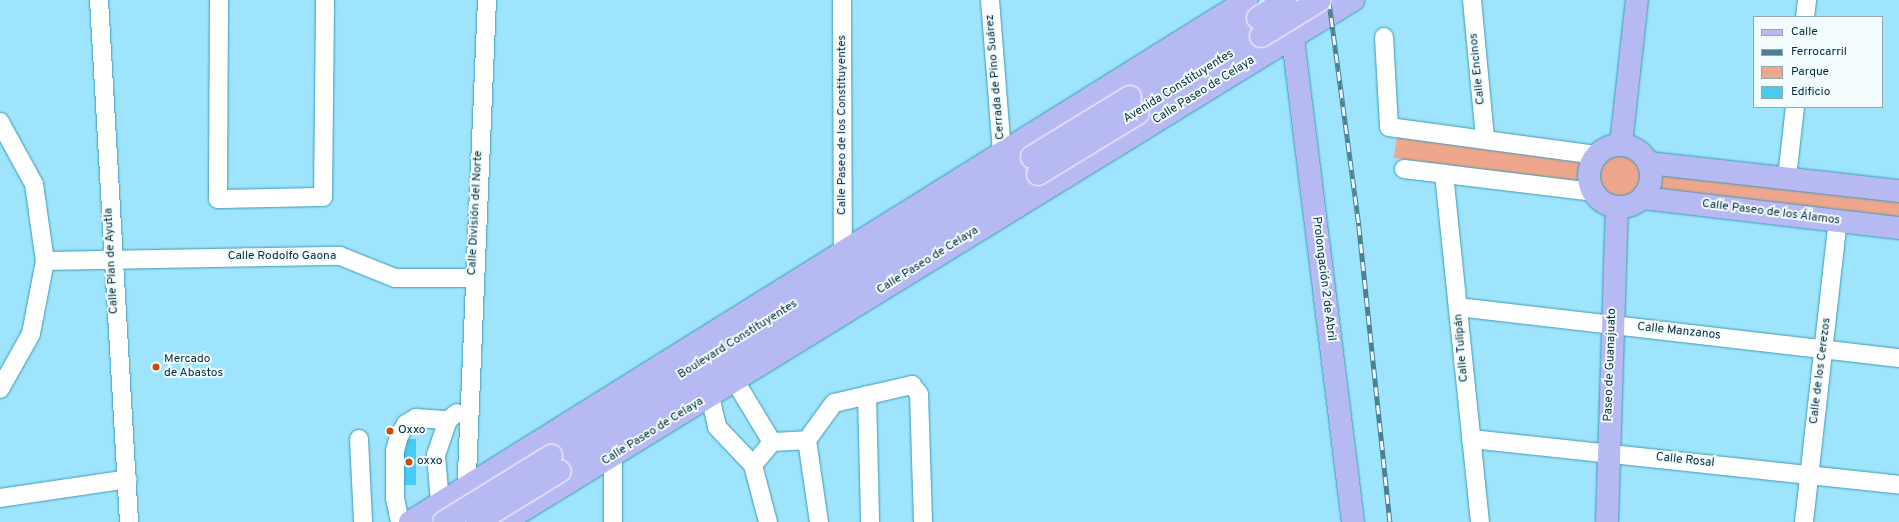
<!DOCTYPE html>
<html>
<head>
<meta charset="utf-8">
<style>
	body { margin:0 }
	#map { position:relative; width:1899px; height:522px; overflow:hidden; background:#9ee4fc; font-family:Overpass,sans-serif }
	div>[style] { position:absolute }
	.green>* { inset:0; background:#eea68d; transform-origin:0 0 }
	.round { border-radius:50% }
	.building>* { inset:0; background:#47cbf0; transform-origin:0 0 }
	.roads { filter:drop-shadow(0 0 1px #3b9bb6) drop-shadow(0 0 1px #3b9bb6) }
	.minor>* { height:18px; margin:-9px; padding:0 9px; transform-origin:9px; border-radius:9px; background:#fff }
	.major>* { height:22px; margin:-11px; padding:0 11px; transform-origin:11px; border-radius:11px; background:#b7b9f2 }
	.major>.ring { margin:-11px; padding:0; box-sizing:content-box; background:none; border:22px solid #b7b9f2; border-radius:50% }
	.rail>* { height:4.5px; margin-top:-2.25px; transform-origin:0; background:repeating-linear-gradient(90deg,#f2fbfd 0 9px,#4a8192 0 18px); box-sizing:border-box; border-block:1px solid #4a8192 }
	.bridges { filter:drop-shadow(0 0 1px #fff) drop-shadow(0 0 1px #fff) }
	.major-bridge>* { height:22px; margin:-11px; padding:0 11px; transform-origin:11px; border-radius:11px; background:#b7b9f2 }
	.dots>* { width:11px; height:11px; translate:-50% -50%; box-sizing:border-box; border:2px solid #f2fbfd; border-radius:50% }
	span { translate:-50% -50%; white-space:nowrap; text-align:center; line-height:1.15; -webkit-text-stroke:4px #f2fbfd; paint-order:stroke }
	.street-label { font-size:12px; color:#022c38 }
	.poi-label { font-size:12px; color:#022c38 }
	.left { translate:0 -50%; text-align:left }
	.legend { position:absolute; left:1753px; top:16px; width:130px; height:92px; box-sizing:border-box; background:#f2fbfd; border:1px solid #92a8ae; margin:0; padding:5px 7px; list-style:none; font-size:12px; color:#022c38 }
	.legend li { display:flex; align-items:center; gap:8px; height:20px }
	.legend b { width:20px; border:1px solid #92a8ae }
</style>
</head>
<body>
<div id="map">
	<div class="green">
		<i style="left:1397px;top:136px;width:185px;height:22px;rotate:8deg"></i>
		<i class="round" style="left:1597px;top:154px;width:46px;height:46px"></i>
		<i style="clip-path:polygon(1655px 170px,1899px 196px,1899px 219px,1653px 192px,1657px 181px)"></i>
	</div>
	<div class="building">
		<i style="left:401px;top:439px;width:15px;height:46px"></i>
	</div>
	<div class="roads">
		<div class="minor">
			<i style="left:99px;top:0;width:523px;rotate:86.71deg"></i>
			<i style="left:219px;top:0;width:199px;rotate:90.3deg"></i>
			<i style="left:218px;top:199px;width:105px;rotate:-1.1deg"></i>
			<i style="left:323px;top:197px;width:197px;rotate:-89.4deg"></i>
			<i style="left:842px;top:0;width:251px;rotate:89.8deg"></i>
			<i style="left:990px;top:0;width:154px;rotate:85.5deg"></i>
			<i style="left:1472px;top:0;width:139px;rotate:84.6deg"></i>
			<i style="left:1805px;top:17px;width:17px;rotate:-83deg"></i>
			<i style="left:1384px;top:37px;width:90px;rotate:86.8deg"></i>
			<i style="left:1389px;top:127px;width:209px;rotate:7.7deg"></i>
			<i style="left:0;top:122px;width:71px;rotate:61.3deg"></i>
			<i style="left:34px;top:184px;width:78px;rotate:81.9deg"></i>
			<i style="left:45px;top:261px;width:74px;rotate:100.9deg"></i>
			<i style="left:31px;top:334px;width:63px;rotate:119.4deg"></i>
			<i style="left:1404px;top:169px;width:190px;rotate:6.9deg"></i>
			<i style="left:1444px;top:174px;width:350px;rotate:84.1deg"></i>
			<i style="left:1787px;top:177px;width:70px;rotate:-83.5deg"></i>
			<i style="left:45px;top:261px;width:295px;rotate:-1deg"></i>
			<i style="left:340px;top:256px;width:59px;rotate:21.8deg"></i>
			<i style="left:395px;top:278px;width:78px"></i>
			<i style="left:1458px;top:307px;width:444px;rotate:6.6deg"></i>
			<i style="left:735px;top:381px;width:71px;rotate:58.8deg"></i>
			<i style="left:867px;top:395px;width:127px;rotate:88.6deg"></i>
			<i style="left:710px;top:396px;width:32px;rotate:77deg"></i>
			<i style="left:717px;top:427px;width:52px;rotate:46.5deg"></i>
			<i style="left:753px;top:465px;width:59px;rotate:75.3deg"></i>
			<i style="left:359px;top:439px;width:83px;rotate:87.2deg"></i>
			<i style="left:1471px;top:439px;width:430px;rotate:6.1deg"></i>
			<i style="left:807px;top:440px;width:83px;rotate:81.7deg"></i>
			<i style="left:753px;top:465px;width:30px;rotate:-50deg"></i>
			<i style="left:772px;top:442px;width:35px;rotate:-3deg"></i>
			<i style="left:807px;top:440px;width:46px;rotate:-53.9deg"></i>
			<i style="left:834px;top:403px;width:80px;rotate:-13deg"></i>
			<i style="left:912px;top:385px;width:11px;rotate:52deg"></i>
			<i style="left:919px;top:394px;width:128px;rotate:88.2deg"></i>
			<i style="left:0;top:498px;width:129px;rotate:-8.4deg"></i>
			<i style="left:440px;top:502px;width:47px;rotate:-94.9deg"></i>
			<i style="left:436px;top:455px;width:37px;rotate:-71deg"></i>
			<i style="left:448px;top:420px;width:11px;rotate:-38deg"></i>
			<i style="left:400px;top:522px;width:25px;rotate:-102deg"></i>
			<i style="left:395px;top:498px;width:47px;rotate:-90deg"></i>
			<i style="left:395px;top:451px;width:16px;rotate:-75deg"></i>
			<i style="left:399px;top:436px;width:14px;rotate:-60deg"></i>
			<i style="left:406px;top:424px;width:12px;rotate:-31deg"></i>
			<i style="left:416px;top:418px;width:32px;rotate:4deg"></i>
			<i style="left:465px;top:522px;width:522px;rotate:-87.59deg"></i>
			<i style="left:613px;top:522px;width:66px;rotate:-90deg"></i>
			<i style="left:1804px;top:522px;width:303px;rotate:-83.6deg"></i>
		</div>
		<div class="major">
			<i style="left:1291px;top:23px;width:503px;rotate:82.92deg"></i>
			<i style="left:1130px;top:97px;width:150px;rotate:-31.7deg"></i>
			<i style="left:1138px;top:113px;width:145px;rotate:-32deg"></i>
			<i style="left:1621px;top:144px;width:145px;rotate:-83.7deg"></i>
			<i class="ring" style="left:1589px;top:145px;width:40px;height:40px"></i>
			<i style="left:1649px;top:163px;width:252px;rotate:6.4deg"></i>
			<i style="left:1643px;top:198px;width:258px;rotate:6.7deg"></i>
			<i style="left:551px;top:456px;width:566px;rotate:-31.87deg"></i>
			<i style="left:560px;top:471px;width:563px;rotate:-31.85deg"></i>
			<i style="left:410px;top:522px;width:986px;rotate:-31.95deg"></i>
			<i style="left:504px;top:522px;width:997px;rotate:-31.58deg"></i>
			<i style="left:1607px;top:522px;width:315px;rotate:-88.2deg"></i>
		</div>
	</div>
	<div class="rail">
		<i style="left:1329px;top:0;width:228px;rotate:82.4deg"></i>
		<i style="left:1359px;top:226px;width:298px;rotate:84deg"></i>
	</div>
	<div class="bridges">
		<div class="major-bridge">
			<i style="left:1258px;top:18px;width:33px;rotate:-33deg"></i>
			<i style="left:1261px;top:36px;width:69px;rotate:-31.4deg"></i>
			<i style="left:1032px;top:157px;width:115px;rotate:-31.5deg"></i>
			<i style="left:1038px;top:174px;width:117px;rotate:-31.4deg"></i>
			<i style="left:444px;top:522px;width:126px;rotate:-31.7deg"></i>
			<i style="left:477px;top:522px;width:97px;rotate:-31.6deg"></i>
		</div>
	</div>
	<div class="dots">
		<i style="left:156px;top:367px;background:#ce4904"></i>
		<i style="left:390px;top:431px;background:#ce4904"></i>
		<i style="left:409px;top:462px;background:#ce4904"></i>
	</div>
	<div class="street-label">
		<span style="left:1478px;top:69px;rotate:-96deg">Calle Encinos</span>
		<span style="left:996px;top:77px;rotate:-95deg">Cerrada de Pino Suárez</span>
		<span style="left:1179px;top:87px;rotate:-32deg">Avenida Constituyentes</span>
		<span style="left:1204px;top:91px;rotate:-32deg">Calle Paseo de Celaya</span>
		<span style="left:843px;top:125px;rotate:-90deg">Calle Paseo de los Constituyentes</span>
		<span style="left:476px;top:213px;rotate:-87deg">Calle División del Norte</span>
		<span style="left:1771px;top:213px;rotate:7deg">Calle Paseo de los Álamos</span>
		<span style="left:282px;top:257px">Calle Rodolfo Gaona</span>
		<span style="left:112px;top:261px;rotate:-93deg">Calle Plan de Ayutla</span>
		<span style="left:928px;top:261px;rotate:-32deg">Calle Paseo de Celaya</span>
		<span style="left:1323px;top:279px;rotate:83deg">Prolongación 2 de Abril</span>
		<span style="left:1679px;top:332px;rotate:6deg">Calle Manzanos</span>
		<span style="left:738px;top:340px;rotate:-32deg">Boulevard Constituyentes</span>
		<span style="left:1462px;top:348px;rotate:-95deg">Calle Tulipán</span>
		<span style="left:1611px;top:365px;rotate:-88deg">Paseo de Guanajuato</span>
		<span style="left:1821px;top:371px;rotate:-83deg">Calle de los Cerezos</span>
		<span style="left:653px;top:432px;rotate:-32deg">Calle Paseo de Celaya</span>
		<span style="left:1685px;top:461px;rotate:6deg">Calle Rosal</span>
	</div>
	<div class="poi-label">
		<span class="left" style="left:164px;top:367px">Mercado<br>de Abastos</span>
		<span class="left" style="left:398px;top:431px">Oxxo</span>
		<span class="left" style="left:417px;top:462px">oxxo</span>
	</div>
	<ul class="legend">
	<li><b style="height:5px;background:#b7b9f2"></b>Calle</li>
	<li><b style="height:5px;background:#4a8192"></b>Ferrocarril</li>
	<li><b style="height:11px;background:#eea68d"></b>Parque</li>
	<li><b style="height:11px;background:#47cbf0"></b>Edificio</li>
	</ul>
</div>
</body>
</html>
